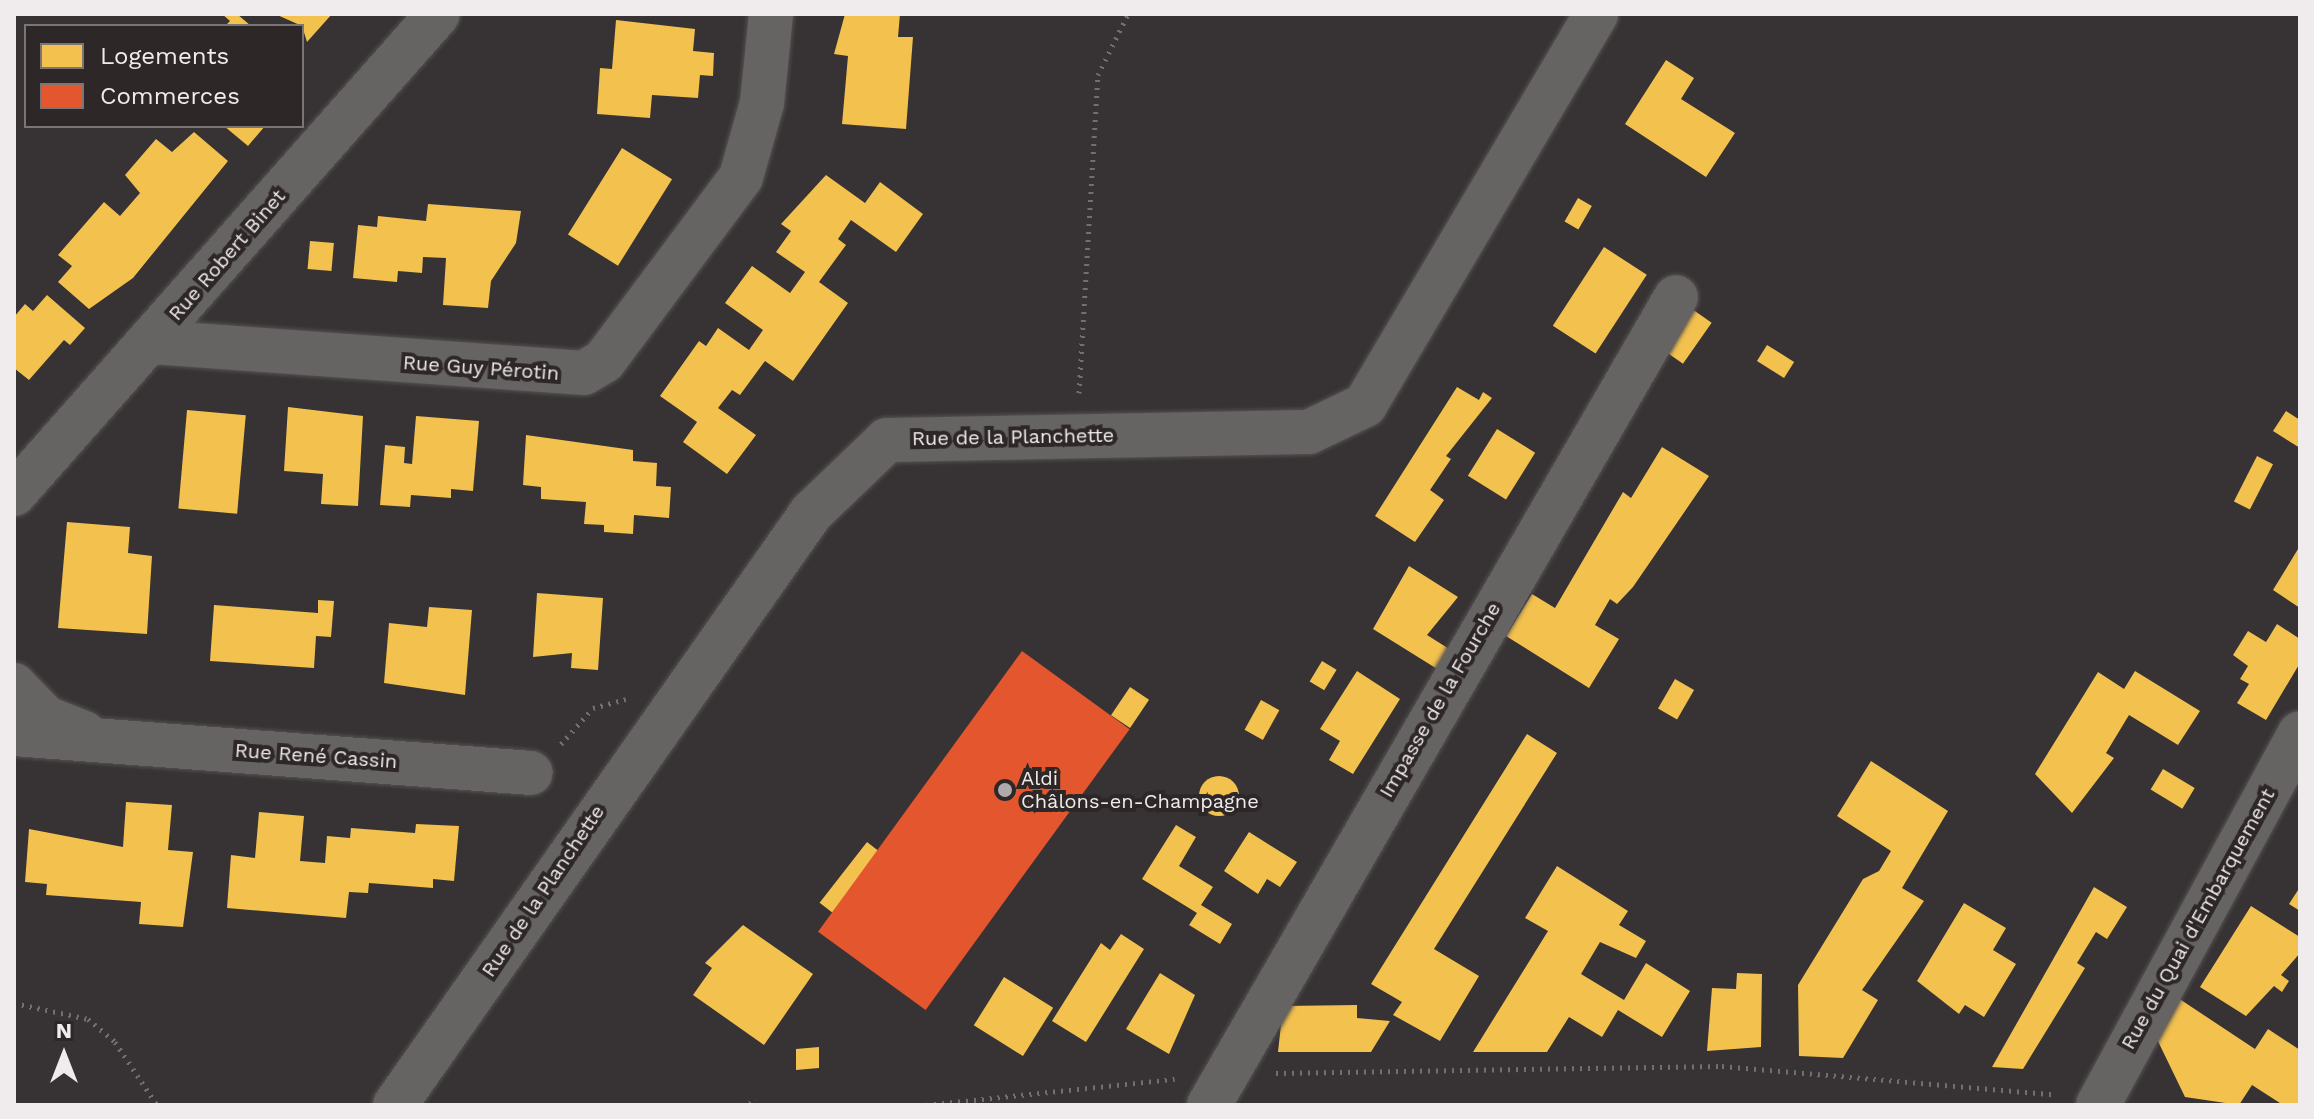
<!DOCTYPE html>
<html>
<head>
<meta charset="utf-8">
<style>
	body { margin:0 }
	#map { position:relative; width:2314px; height:1119px; overflow:hidden; background:#373233; font-family:"Work Sans",sans-serif }
	div>[style] { position:absolute }
	.homes>* { inset:0; background:#f2c14e; transform-origin:0 0 }
	.round { border-radius:50% }
	.shops>* { inset:0; background:#e4572e; transform-origin:0 0 }
	.path>* { height:5px; margin-top:-2.5px; transform-origin:0; background:repeating-linear-gradient(90deg,#726f6f 0 2px,transparent 0 8px) }
	.roads { filter:drop-shadow(0 0 2px #555152) drop-shadow(0 0 2px #555152) }
	.minor>* { height:44px; margin:-22px; padding:0 22px; transform-origin:22px; border-radius:22px; background:#666363 }
	.dots>* { width:22px; height:22px; translate:-50% -50%; box-sizing:border-box; border:4px solid #2e2728; border-radius:50% }
	span { translate:-50% -50%; white-space:nowrap; text-align:center; line-height:1.15; -webkit-text-stroke:8px #2e2728; paint-order:stroke }
	.street-label { font-size:20px; color:#f0ebec }
	.poi-label { font-size:20px; color:#f0ebec }
	.left { translate:0 -50%; text-align:left }
	.frame { position:absolute; inset:0; border:16px solid #f0ebec; pointer-events:none }
	.legend { position:absolute; left:24px; top:24px; width:280px; height:104px; box-sizing:border-box; background:#2e2728; border:2px solid #7c7576; margin:0; padding:10px 14px; list-style:none; font-size:24px; color:#f0ebec }
	.legend li { display:flex; align-items:center; gap:16px; height:40px }
	.legend b { width:40px; border:2px solid #7c7576 }
	.north { position:absolute; left:24px; top:1015px; width:80px; height:80px; -webkit-text-stroke:6px #2e2728; paint-order:stroke; rotate:0deg; font-size:22px; font-weight:700; line-height:32px; text-align:center; color:#f0ebec }
	.north::after { content:''; display:block; margin:auto; width:28px; height:36px; background:#f0ebec; clip-path:polygon(50% 0,100% 100%,50% 72%,0 100%) }
</style>
</head>
<body>
<div id="map">
	<div class="homes">
		<i style="clip-path:polygon(222px 14px,237px 14px,251px 26px,225px 26px,230px 21px)"></i>
		<i style="clip-path:polygon(275px 14px,332px 14px,307px 42px,302px 26px)"></i>
		<i style="clip-path:polygon(845px 14px,900px 14px,898px 37px,913px 37px,906px 129px,842px 124px,848px 56px,834px 54px)"></i>
		<i style="clip-path:polygon(616px 20px,695px 29px,693px 51px,714px 53px,713px 76px,700px 75px,698px 98px,652px 95px,650px 118px,597px 114px,600px 68px,612px 69px)"></i>
		<i style="clip-path:polygon(1666px 60px,1694px 78px,1681px 99px,1735px 133px,1706px 177px,1625px 124px)"></i>
		<i style="clip-path:polygon(224px 126px,265px 126px,248px 146px)"></i>
		<i style="clip-path:polygon(194px 132px,228px 161px,133px 278px,89px 309px,58px 282px,72px 266px,58px 255px,104px 202px,120px 216px,140px 193px,125px 175px,156px 139px,172px 152px)"></i>
		<i style="left:622px;top:148px;width:59px;height:102px;rotate:32deg"></i>
		<i style="clip-path:polygon(826px 175px,865px 203px,880px 182px,923px 214px,896px 252px,851px 220px,838px 239px,846px 245px,819px 282px,848px 303px,793px 381px,765px 361px,740px 395px,732px 390px,718px 408px,756px 435px,727px 474px,683px 442px,697px 422px,660px 396px,699px 341px,706px 346px,718px 328px,749px 350px,763px 330px,725px 303px,752px 266px,790px 293px,805px 272px,776px 252px,791px 231px,781px 224px)"></i>
		<i style="left:1578px;top:198px;width:16px;height:27px;rotate:30deg"></i>
		<i style="clip-path:polygon(428px 204px,521px 211px,516px 243px,491px 281px,488px 308px,443px 305px,446px 258px,423px 257px,422px 273px,398px 271px,397px 282px,353px 278px,358px 225px,377px 227px,378px 216px,426px 221px)"></i>
		<i style="left:310px;top:241px;width:24px;height:28px;rotate:5deg"></i>
		<i style="left:1604px;top:247px;width:51px;height:94px;rotate:33deg"></i>
		<i style="clip-path:polygon(47px 295px,85px 328px,70px 345px,64px 340px,29px 380px,14px 368px,14px 317px,25px 304px,33px 311px)"></i>
		<i style="left:1692px;top:309px;width:24px;height:50px;rotate:35deg"></i>
		<i style="left:1767px;top:345px;width:32px;height:19px;rotate:32deg"></i>
		<i style="clip-path:polygon(1457px 387px,1479px 400px,1483px 392px,1492px 398px,1446px 456px,1451px 459px,1430px 490px,1444px 500px,1415px 542px,1375px 516px)"></i>
		<i style="clip-path:polygon(288px 407px,363px 416px,358px 506px,321px 504px,323px 474px,284px 471px)"></i>
		<i style="left:187px;top:410px;width:59px;height:99px;rotate:5deg"></i>
		<i style="clip-path:polygon(2286px 411px,2300px 420px,2300px 448px,2273px 431px)"></i>
		<i style="clip-path:polygon(416px 416px,479px 421px,473px 491px,451px 489px,451px 498px,411px 495px,410px 507px,380px 505px,385px 445px,405px 447px,404px 463px,412px 464px)"></i>
		<i style="left:1497px;top:429px;width:45px;height:55px;rotate:32deg"></i>
		<i style="clip-path:polygon(526px 435px,633px 450px,633px 461px,657px 463px,656px 486px,671px 487px,669px 518px,634px 515px,633px 534px,604px 532px,604px 525px,584px 524px,586px 502px,541px 499px,541px 487px,523px 485px)"></i>
		<i style="clip-path:polygon(1662px 447px,1709px 476px,1633px 587px,1617px 604px,1610px 599px,1595px 625px,1619px 639px,1589px 688px,1506px 636px,1532px 594px,1555px 608px,1623px 492px,1631px 498px)"></i>
		<i style="left:2257px;top:456px;width:18px;height:51px;rotate:27deg"></i>
		<i style="clip-path:polygon(67px 522px,130px 527px,128px 553px,152px 556px,147px 634px,58px 628px)"></i>
		<i style="clip-path:polygon(2298px 549px,2300px 550px,2300px 608px,2273px 590px)"></i>
		<i style="clip-path:polygon(1409px 566px,1458px 597px,1427px 635px,1454px 652px,1442px 672px,1373px 629px)"></i>
		<i style="clip-path:polygon(537px 593px,603px 598px,598px 670px,571px 668px,572px 653px,533px 657px)"></i>
		<i style="clip-path:polygon(318px 600px,334px 601px,331px 637px,316px 636px,314px 668px,210px 661px,214px 605px,318px 613px)"></i>
		<i style="clip-path:polygon(429px 607px,472px 610px,465px 695px,384px 683px,389px 623px,427px 627px)"></i>
		<i style="clip-path:polygon(2277px 624px,2300px 639px,2300px 663px,2266px 720px,2237px 703px,2249px 684px,2240px 679px,2248px 666px,2233px 655px,2248px 631px,2266px 642px)"></i>
		<i style="left:1322px;top:661px;width:17px;height:24px;rotate:31deg"></i>
		<i style="clip-path:polygon(1357px 671px,1400px 699px,1353px 774px,1329px 760px,1340px 741px,1320px 729px)"></i>
		<i style="clip-path:polygon(2135px 671px,2200px 711px,2178px 745px,2129px 715px,2106px 753px,2114px 758px,2072px 813px,2035px 774px,2098px 672px,2124px 689px)"></i>
		<i style="left:1675px;top:679px;width:22px;height:34px;rotate:30deg"></i>
		<i style="left:1130px;top:687px;width:23px;height:34px;rotate:34deg"></i>
		<i style="left:1261px;top:700px;width:21px;height:34px;rotate:29deg"></i>
		<i style="clip-path:polygon(1527px 734px,1557px 753px,1434px 949px,1479px 976px,1440px 1041px,1393px 1015px,1402px 1002px,1371px 984px)"></i>
		<i style="clip-path:polygon(1871px 761px,1948px 811px,1902px 888px,1924px 901px,1862px 990px,1878px 1000px,1843px 1058px,1799px 1056px,1798px 985px,1863px 879px,1879px 871px,1891px 851px,1837px 816px)"></i>
		<i style="left:2163px;top:769px;width:37px;height:24px;rotate:31deg"></i>
		<i class="round" style="left:1199px;top:776px;width:40px;height:40px"></i>
		<i style="clip-path:polygon(126px 802px,172px 805px,168px 850px,193px 852px,183px 927px,139px 924px,141px 902px,46px 895px,47px 884px,25px 882px,29px 829px,123px 847px)"></i>
		<i style="clip-path:polygon(259px 812px,304px 816px,300px 861px,325px 863px,327px 836px,350px 838px,351px 828px,415px 833px,416px 824px,459px 826px,454px 881px,433px 879px,433px 888px,369px 883px,368px 893px,349px 892px,346px 918px,227px 908px,231px 855px,255px 858px)"></i>
		<i style="clip-path:polygon(1176px 825px,1196px 837px,1179px 866px,1213px 887px,1201px 905px,1232px 924px,1220px 944px,1189px 925px,1197px 913px,1142px 879px)"></i>
		<i style="clip-path:polygon(1249px 832px,1297px 862px,1280px 887px,1267px 879px,1258px 894px,1224px 871px)"></i>
		<i style="left:867px;top:842px;width:16px;height:77px;rotate:38deg"></i>
		<i style="clip-path:polygon(1557px 866px,1628px 911px,1619px 925px,1646px 941px,1636px 958px,1600px 942px,1581px 974px,1624px 1000px,1646px 963px,1690px 991px,1662px 1037px,1618px 1010px,1602px 1037px,1569px 1017px,1547px 1052px,1473px 1052px,1548px 931px,1525px 918px)"></i>
		<i style="clip-path:polygon(2094px 887px,2127px 907px,2107px 939px,2096px 932px,2077px 963px,2085px 968px,2023px 1069px,1992px 1067px)"></i>
		<i style="clip-path:polygon(2300px 887px,2300px 911px,2289px 904px)"></i>
		<i style="clip-path:polygon(1964px 903px,2006px 928px,1993px 950px,2016px 964px,1984px 1017px,1965px 1005px,1959px 1014px,1917px 981px)"></i>
		<i style="clip-path:polygon(2251px 906px,2300px 937px,2300px 953px,2281px 975px,2289px 981px,2282px 992px,2274px 986px,2246px 1016px,2200px 987px)"></i>
		<i style="clip-path:polygon(743px 925px,813px 974px,764px 1045px,693px 995px,712px 968px,705px 963px)"></i>
		<i style="clip-path:polygon(1121px 934px,1144px 949px,1086px 1042px,1052px 1021px,1101px 943px,1110px 950px)"></i>
		<i style="clip-path:polygon(1160px 973px,1195px 995px,1169px 1054px,1126px 1029px)"></i>
		<i style="clip-path:polygon(1737px 973px,1762px 974px,1761px 1047px,1707px 1051px,1712px 988px,1736px 989px)"></i>
		<i style="left:1004px;top:977px;width:58px;height:57px;rotate:32deg"></i>
		<i style="clip-path:polygon(2175px 996px,2255px 1049px,2268px 1029px,2300px 1050px,2300px 1105px,2283px 1105px,2252px 1085px,2239px 1105px,2185px 1097px,2153px 1031px)"></i>
		<i style="clip-path:polygon(1357px 1005px,1357px 1018px,1390px 1021px,1371px 1052px,1278px 1052px,1283px 1006px)"></i>
		<i style="clip-path:polygon(819px 1047px,819px 1068px,796px 1070px,796px 1049px)"></i>
	</div>
	<div class="shops">
		<i style="left:1022px;top:651px;width:133px;height:347px;rotate:36deg"></i>
	</div>
	<div class="path">
		<i style="left:1079px;top:393px;width:319px;rotate:-86.6deg"></i>
		<i style="left:1098px;top:75px;width:68px;rotate:-63.8deg"></i>
		<i style="left:561px;top:744px;width:48px;rotate:-48.4deg"></i>
		<i style="left:593px;top:708px;width:34px;rotate:-15deg"></i>
		<i style="left:14px;top:1003px;width:76px;rotate:12.2deg"></i>
		<i style="left:88px;top:1019px;width:35px;rotate:40deg"></i>
		<i style="left:115px;top:1042px;width:76px;rotate:56.3deg"></i>
		<i style="left:1276px;top:1073px;width:446px;rotate:-0.9deg"></i>
		<i style="left:1722px;top:1066px;width:336px;rotate:4.9deg"></i>
		<i style="left:741px;top:1105px;width:16px;rotate:-11deg"></i>
		<i style="left:926px;top:1105px;width:250px;rotate:-6deg"></i>
	</div>
	<div class="roads">
		<div class="minor">
			<i style="left:152px;top:342px;width:433px;rotate:4.1deg"></i>
			<i style="left:584px;top:373px;width:23px;rotate:-31deg"></i>
			<i style="left:604px;top:361px;width:229px;rotate:-53.3deg"></i>
			<i style="left:741px;top:177px;width:77px;rotate:-74.2deg"></i>
			<i style="left:762px;top:103px;width:89px;rotate:-84.2deg"></i>
			<i style="left:14px;top:494px;width:640px;rotate:-48.54deg"></i>
			<i style="left:14px;top:685px;width:46px;rotate:45.9deg"></i>
			<i style="left:46px;top:718px;width:41px;rotate:21.5deg"></i>
			<i style="left:14px;top:734px;width:518px;rotate:4.31deg"></i>
			<i style="left:395px;top:1105px;width:724px;rotate:-54.9deg"></i>
			<i style="left:811px;top:513px;width:105px;rotate:-43.8deg"></i>
			<i style="left:887px;top:440px;width:422px;rotate:-1.1deg"></i>
			<i style="left:1309px;top:432px;width:62px;rotate:-25.7deg"></i>
			<i style="left:1365px;top:405px;width:454px;rotate:-59.4deg"></i>
			<i style="left:1209px;top:1105px;width:933px;rotate:-59.97deg"></i>
			<i style="left:2098px;top:1105px;width:423px;rotate:-61.5deg"></i>
		</div>
	</div>
	<div class="dots">
		<i style="left:1005px;top:790px;background:#afaaab"></i>
	</div>
	<div class="street-label">
		<span style="left:227px;top:255px;rotate:-49deg">Rue Robert Binet</span>
		<span style="left:481px;top:368px;rotate:4deg">Rue Guy Pérotin</span>
		<span style="left:1013px;top:437px;rotate:-1deg">Rue de la Planchette</span>
		<span style="left:1440px;top:700px;rotate:-60deg">Impasse de la Fourche</span>
		<span style="left:316px;top:756px;rotate:4deg">Rue René Cassin</span>
		<span style="left:543px;top:891px;rotate:-56deg">Rue de la Planchette</span>
		<span style="left:2198px;top:919px;rotate:-61deg">Rue du Quai d'Embarquement</span>
	</div>
	<div class="poi-label">
		<span class="left" style="left:1021px;top:790px">Aldi<br>Châlons-en-Champagne</span>
	</div>
	<div class="frame"></div>
	<ul class="legend">
	<li><b style="height:22px;background:#f2c14e"></b>Logements</li>
	<li><b style="height:22px;background:#e4572e"></b>Commerces</li>
	</ul>
	<div class="north">N</div>
</div>
</body>
</html>
